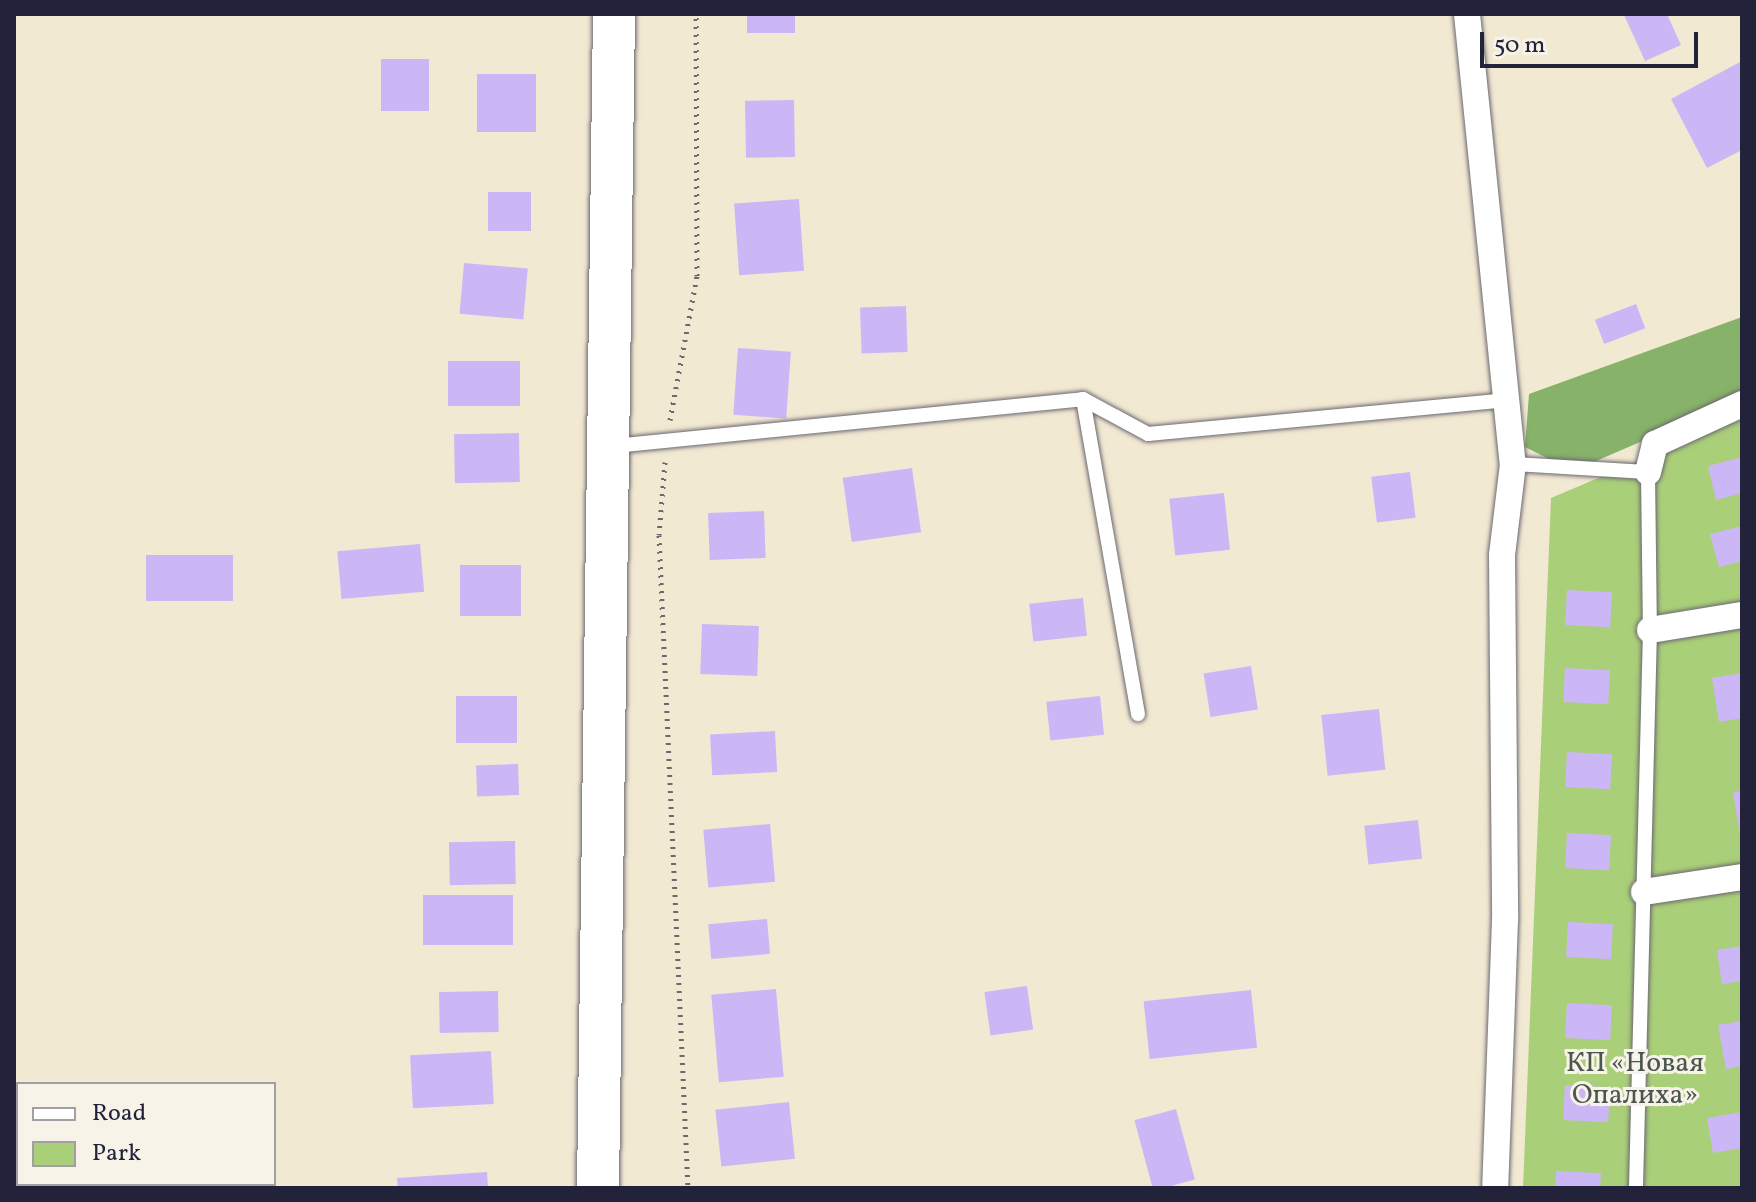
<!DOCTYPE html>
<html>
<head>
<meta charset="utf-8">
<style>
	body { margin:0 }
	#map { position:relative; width:1756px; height:1202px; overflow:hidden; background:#f2e9d3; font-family:Vollkorn,serif }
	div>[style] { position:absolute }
	.green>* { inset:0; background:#aacf79 }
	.forest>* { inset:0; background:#87b269 }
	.building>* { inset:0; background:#ccb7f6; transform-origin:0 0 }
	.path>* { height:5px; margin-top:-2.5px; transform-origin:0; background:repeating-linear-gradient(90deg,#6b6870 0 2px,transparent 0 8px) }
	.roads { filter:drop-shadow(0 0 2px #6b6870) drop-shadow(0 0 2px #6b6870) }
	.lane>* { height:14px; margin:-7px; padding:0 7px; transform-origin:7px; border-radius:7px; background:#fff }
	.street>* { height:26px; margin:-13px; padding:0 13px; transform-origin:13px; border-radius:13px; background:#fff }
	.primary>* { height:42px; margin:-21px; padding:0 21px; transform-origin:21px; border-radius:21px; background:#fff }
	span { translate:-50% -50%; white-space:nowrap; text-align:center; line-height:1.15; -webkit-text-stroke:6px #f7f3e8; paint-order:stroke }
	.park-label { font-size:28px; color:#4b564e }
	.frame { position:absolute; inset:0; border:16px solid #22223b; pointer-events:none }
	.legend { position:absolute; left:16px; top:1082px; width:260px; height:104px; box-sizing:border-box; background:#f7f3e8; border:2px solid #a29fa3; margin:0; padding:10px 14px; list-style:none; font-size:24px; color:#22223b }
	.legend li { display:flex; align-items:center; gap:16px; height:40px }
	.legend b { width:40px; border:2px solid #a29fa3 }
	.scale { position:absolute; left:1480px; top:32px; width:218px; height:36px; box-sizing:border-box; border:4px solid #22223b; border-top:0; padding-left:10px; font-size:24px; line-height:28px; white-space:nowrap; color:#22223b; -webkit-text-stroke:6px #f7f3e8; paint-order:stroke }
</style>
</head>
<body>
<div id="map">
	<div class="green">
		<i style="clip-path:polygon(1742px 417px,1742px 1188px,1523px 1188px,1551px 498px)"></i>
	</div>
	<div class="forest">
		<i style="clip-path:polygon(1742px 317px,1742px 398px,1573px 471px,1525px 447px,1529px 394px)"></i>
	</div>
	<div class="building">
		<i style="left:747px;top:14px;width:48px;height:19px"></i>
		<i style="clip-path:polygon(1667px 14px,1681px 45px,1645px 61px,1624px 15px)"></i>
		<i style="left:381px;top:59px;width:48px;height:52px"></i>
		<i style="clip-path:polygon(1742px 61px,1742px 150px,1707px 168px,1671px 99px)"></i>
		<i style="left:477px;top:74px;width:59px;height:58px"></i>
		<i style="left:794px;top:100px;width:57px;height:49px;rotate:89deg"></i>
		<i style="left:488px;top:192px;width:43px;height:39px"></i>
		<i style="left:799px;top:199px;width:72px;height:65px;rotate:86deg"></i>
		<i style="left:464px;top:263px;width:64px;height:51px;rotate:5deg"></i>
		<i style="left:1636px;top:304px;width:26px;height:44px;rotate:69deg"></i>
		<i style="left:906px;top:306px;width:46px;height:46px;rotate:88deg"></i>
		<i style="left:738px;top:348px;width:53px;height:67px;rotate:4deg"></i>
		<i style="left:520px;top:361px;width:45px;height:72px;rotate:90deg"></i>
		<i style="left:519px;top:433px;width:49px;height:65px;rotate:89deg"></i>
		<i style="clip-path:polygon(1742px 457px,1742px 493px,1716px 500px,1708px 466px)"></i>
		<i style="left:912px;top:468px;width:65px;height:70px;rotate:82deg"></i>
		<i style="left:1410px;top:472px;width:46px;height:39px;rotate:83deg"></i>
		<i style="left:1224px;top:493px;width:57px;height:55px;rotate:84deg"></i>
		<i style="left:764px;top:511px;width:47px;height:56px;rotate:88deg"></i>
		<i style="clip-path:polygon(1742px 526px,1742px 561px,1719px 567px,1710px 534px)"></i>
		<i style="left:420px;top:544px;width:48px;height:83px;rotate:85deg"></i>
		<i style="left:146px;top:555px;width:87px;height:46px"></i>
		<i style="left:521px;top:565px;width:51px;height:61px;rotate:90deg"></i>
		<i style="left:1567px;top:590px;width:45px;height:35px;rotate:3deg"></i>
		<i style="left:1083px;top:598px;width:38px;height:54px;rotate:84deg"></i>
		<i style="left:702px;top:624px;width:57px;height:50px;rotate:2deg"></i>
		<i style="left:1251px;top:666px;width:44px;height:48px;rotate:81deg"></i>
		<i style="left:1565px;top:668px;width:45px;height:34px;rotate:3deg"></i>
		<i style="clip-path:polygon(1742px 673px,1742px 718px,1719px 722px,1712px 678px)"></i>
		<i style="left:456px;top:696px;width:61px;height:47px"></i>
		<i style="left:1100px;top:696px;width:39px;height:54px;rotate:84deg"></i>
		<i style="left:1379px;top:709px;width:61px;height:58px;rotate:84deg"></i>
		<i style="left:775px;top:731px;width:41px;height:65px;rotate:87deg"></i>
		<i style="left:1567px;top:752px;width:45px;height:35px;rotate:3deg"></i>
		<i style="left:518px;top:764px;width:31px;height:42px;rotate:88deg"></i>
		<i style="clip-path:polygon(1742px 791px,1742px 835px,1740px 835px,1733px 792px)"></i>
		<i style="left:1418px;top:820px;width:39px;height:54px;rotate:84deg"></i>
		<i style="left:770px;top:824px;width:58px;height:67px;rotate:85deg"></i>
		<i style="left:1567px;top:833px;width:44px;height:35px;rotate:3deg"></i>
		<i style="left:515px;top:841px;width:43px;height:66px;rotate:89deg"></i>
		<i style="left:423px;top:895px;width:90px;height:50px"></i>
		<i style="left:767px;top:919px;width:35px;height:59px;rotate:85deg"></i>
		<i style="left:1568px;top:922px;width:45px;height:35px;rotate:3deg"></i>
		<i style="clip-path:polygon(1742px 946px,1742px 981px,1722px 984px,1717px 950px)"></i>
		<i style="left:1027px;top:986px;width:44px;height:43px;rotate:82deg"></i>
		<i style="left:776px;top:989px;width:88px;height:65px;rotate:85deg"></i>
		<i style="left:1251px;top:990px;width:58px;height:108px;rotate:84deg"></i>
		<i style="left:498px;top:991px;width:41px;height:59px;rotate:89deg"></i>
		<i style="left:1567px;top:1003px;width:45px;height:35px;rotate:3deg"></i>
		<i style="clip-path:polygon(1742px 1021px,1742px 1066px,1726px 1069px,1718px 1025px)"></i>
		<i style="left:491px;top:1051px;width:53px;height:81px;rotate:87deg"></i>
		<i style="left:1565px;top:1085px;width:45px;height:35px;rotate:3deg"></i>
		<i style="left:789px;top:1102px;width:57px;height:74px;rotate:84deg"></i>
		<i style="left:1176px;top:1109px;width:73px;height:43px;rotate:75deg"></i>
		<i style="clip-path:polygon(1742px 1112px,1742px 1148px,1713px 1153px,1707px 1118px)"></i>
		<i style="left:1556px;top:1171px;width:45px;height:17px;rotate:3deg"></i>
		<i style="clip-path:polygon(487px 1172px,488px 1188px,398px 1188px,397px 1178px)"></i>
	</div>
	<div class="path">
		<i style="left:670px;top:420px;width:147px;rotate:-79.4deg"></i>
		<i style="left:697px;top:276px;width:262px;rotate:-90.2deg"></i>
		<i style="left:665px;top:462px;width:73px;rotate:94.7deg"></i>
		<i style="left:659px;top:535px;width:654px;rotate:87.46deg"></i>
	</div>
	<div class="roads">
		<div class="lane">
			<i style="left:1083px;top:399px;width:74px;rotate:28.3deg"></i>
			<i style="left:1148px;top:434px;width:359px;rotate:-5.4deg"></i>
			<i style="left:614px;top:446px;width:471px;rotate:-5.7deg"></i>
			<i style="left:1083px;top:399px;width:320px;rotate:80.1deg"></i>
			<i style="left:1513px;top:464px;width:135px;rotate:3.4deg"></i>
			<i style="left:1648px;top:472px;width:158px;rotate:89.3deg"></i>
			<i style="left:1650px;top:630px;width:558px;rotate:91.44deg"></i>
		</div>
		<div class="street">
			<i style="left:1467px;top:14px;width:452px;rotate:84.2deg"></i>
			<i style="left:1513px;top:464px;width:92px;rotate:96.9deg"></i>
			<i style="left:1502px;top:555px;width:365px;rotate:89.5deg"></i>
			<i style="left:1505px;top:920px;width:268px;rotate:92.1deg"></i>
			<i style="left:1648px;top:472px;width:29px;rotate:-76deg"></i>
			<i style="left:1655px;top:444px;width:96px;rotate:-24.7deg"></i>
			<i style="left:1650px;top:630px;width:93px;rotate:-9.3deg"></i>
			<i style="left:1644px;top:892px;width:99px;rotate:-8.7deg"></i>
		</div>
		<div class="primary">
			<i style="left:598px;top:1188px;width:1174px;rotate:-89.22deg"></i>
		</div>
	</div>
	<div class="park-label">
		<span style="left:1635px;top:1080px">КП «Новая<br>Опалиха»</span>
	</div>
	<div class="frame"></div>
	<ul class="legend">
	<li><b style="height:10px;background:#fff"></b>Road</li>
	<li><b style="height:22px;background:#aacf79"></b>Park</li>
	</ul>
	<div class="scale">50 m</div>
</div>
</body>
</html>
